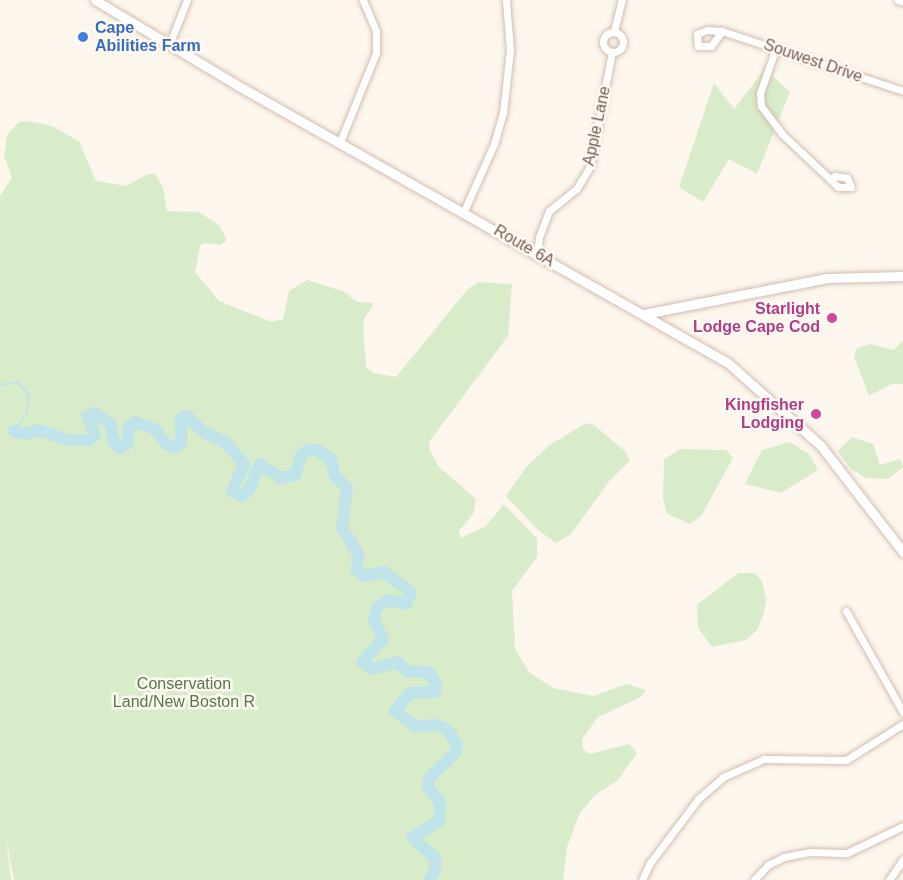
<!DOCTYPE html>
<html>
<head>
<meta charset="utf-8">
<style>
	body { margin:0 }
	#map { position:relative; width:903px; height:880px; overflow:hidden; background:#fdf6ec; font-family:Arial,sans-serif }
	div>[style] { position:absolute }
	.green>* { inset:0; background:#d8ecc9 }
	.stream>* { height:2px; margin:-1px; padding:0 1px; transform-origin:1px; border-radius:1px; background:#bfe3e8 }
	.river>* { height:12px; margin:-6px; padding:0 6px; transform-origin:6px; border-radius:6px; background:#bfe3e8 }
	.roads { filter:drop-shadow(0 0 2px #d1beb0) drop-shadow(0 0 2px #d1beb0) }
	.street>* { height:7px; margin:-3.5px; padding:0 3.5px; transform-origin:3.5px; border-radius:3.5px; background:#fff }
	.street>.ring { margin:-3.5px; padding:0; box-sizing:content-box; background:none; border:7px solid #fff; border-radius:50% }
	.secondary>* { height:9px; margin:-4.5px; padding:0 4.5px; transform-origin:4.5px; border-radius:4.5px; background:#fff }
	.dots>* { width:16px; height:16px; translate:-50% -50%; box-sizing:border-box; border:3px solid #fffaf3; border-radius:50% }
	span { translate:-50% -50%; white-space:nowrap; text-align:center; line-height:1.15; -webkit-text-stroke:5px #fffaf3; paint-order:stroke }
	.shop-label { font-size:16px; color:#366cbe; font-weight:700 }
	.left { translate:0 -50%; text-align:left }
	.street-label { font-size:16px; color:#7a5c4d }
	.hotel-label { font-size:16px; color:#b23c85; font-weight:700 }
	.right { translate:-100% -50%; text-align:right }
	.park-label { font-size:16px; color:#537a41 }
</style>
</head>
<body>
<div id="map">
	<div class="green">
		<i style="clip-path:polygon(765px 69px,790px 92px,757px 174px,729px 159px,703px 202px,679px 187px,714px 83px,734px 109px)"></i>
		<i style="clip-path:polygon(27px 121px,52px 126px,79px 141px,96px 181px,126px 186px,148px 174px,155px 174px,163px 187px,167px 211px,199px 212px,220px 226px,227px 240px,221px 245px,204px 243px,200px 246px,195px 272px,219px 301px,272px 322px,283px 319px,289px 291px,307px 280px,343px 291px,357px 302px,374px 303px,364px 319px,363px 327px,366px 367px,373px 373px,396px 377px,468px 289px,478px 282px,512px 284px,508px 336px,429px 442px,429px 448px,438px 466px,476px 499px,473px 514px,459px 531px,460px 538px,486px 526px,504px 504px,537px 539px,537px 557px,512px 591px,515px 649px,529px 672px,553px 688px,593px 696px,627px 684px,646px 690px,641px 697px,598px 717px,582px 739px,583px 749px,590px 754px,629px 744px,637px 753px,618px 780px,595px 795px,580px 813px,567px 847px,563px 880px,14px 880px,6px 838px,11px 880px,0 880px,0 196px,12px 178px,4px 156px,7px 135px,19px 122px)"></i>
		<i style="clip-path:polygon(903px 341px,903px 384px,892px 384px,869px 396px,854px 357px,857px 348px,871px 344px,893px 350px)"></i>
		<i style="clip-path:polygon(586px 423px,594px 425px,626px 452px,630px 461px,610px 480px,571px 534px,556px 543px,537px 529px,506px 496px,527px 466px,551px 444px)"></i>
		<i style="clip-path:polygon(852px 437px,873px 444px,880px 465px,900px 459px,903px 467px,888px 479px,866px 478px,850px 468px,838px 451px)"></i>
		<i style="clip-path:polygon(790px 442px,810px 455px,818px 470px,781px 493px,745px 484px,762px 450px)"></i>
		<i style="clip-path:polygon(679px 449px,726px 450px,733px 458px,701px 516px,690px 524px,667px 514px,663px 498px,664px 460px)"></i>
		<i style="clip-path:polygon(738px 573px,755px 573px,762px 581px,766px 600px,763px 616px,757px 630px,746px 640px,712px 647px,698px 628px,697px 605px)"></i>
	</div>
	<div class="stream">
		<i style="left:0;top:385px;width:17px;rotate:-10deg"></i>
		<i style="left:17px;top:382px;width:18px;rotate:47deg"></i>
		<i style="left:29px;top:395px;width:18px;rotate:96deg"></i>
		<i style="left:27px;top:413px;width:22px;rotate:126deg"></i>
	</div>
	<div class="river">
		<i style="left:14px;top:431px;width:12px;rotate:14deg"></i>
		<i style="left:26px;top:434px;width:13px;rotate:-18deg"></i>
		<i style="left:38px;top:430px;width:31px;rotate:19deg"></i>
		<i style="left:67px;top:440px;width:22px"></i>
		<i style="left:89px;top:440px;width:8px;rotate:-40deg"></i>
		<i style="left:95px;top:435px;width:21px;rotate:-113deg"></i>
		<i style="left:87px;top:416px;width:9px;rotate:-21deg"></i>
		<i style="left:95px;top:413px;width:19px;rotate:35deg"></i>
		<i style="left:111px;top:424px;width:18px;rotate:81deg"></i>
		<i style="left:114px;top:442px;width:8px;rotate:50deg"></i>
		<i style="left:119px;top:448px;width:9px;rotate:-27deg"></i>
		<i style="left:127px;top:444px;width:17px;rotate:-83deg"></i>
		<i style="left:129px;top:427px;width:8px;rotate:-40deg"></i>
		<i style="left:135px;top:422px;width:21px;rotate:19deg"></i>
		<i style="left:155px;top:429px;width:19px;rotate:54deg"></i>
		<i style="left:166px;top:444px;width:9px;rotate:21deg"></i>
		<i style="left:174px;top:447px;width:8px;rotate:-30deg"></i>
		<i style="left:181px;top:443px;width:25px;rotate:-90deg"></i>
		<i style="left:181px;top:418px;width:6px;rotate:-18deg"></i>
		<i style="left:187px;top:416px;width:23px;rotate:45deg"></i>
		<i style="left:203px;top:432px;width:24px;rotate:24deg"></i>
		<i style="left:225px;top:442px;width:21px;rotate:49deg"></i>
		<i style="left:239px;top:458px;width:9px;rotate:54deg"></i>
		<i style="left:244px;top:465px;width:29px;rotate:115deg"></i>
		<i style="left:232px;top:491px;width:11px;rotate:27deg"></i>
		<i style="left:242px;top:496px;width:9px;rotate:-41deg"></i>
		<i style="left:249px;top:490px;width:28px;rotate:-67deg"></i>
		<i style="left:260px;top:464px;width:24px;rotate:35deg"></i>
		<i style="left:280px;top:478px;width:15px;rotate:-11deg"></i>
		<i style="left:295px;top:475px;width:21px;rotate:-73deg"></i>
		<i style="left:301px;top:455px;width:9px;rotate:-36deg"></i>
		<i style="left:308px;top:450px;width:9px"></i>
		<i style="left:317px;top:450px;width:17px;rotate:33deg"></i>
		<i style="left:331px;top:459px;width:17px;rotate:77deg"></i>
		<i style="left:335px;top:476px;width:17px;rotate:45deg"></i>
		<i style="left:347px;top:488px;width:40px;rotate:97.1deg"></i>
		<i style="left:342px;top:528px;width:31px;rotate:58deg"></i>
		<i style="left:358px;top:554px;width:17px;rotate:93deg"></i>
		<i style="left:357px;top:571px;width:9px;rotate:36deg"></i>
		<i style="left:364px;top:576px;width:20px;rotate:-11deg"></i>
		<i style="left:384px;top:572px;width:34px;rotate:37deg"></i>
		<i style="left:411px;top:592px;width:13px;rotate:113deg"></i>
		<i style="left:406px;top:604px;width:17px;rotate:-167deg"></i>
		<i style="left:389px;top:600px;width:14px;rotate:150deg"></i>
		<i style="left:377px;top:607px;width:13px;rotate:103deg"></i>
		<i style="left:374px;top:620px;width:21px;rotate:65deg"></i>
		<i style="left:383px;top:639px;width:31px;rotate:132deg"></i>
		<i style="left:362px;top:662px;width:13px;rotate:32deg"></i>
		<i style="left:373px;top:669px;width:25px;rotate:-16deg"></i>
		<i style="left:397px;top:662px;width:13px;rotate:42deg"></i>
		<i style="left:407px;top:671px;width:22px;rotate:3deg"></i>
		<i style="left:429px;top:672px;width:13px;rotate:58deg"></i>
		<i style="left:436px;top:683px;width:9px;rotate:96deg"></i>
		<i style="left:435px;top:692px;width:25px;rotate:178deg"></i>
		<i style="left:410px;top:693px;width:23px;rotate:130deg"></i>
		<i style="left:395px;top:711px;width:25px;rotate:37deg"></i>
		<i style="left:415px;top:726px;width:21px;rotate:-3deg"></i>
		<i style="left:436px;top:725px;width:13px;rotate:23deg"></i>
		<i style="left:448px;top:730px;width:17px;rotate:59deg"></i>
		<i style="left:457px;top:745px;width:8px;rotate:104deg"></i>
		<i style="left:455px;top:753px;width:36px;rotate:136deg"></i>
		<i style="left:429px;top:778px;width:9px;rotate:96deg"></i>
		<i style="left:428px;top:787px;width:20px;rotate:53deg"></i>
		<i style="left:440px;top:803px;width:18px;rotate:93deg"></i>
		<i style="left:439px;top:821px;width:31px;rotate:149deg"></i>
		<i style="left:412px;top:837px;width:31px;rotate:42deg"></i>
		<i style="left:435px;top:858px;width:12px;rotate:90deg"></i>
		<i style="left:435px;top:870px;width:11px;rotate:117deg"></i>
	</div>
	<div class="roads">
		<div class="street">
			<i style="left:898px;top:0;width:5px;rotate:22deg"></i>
			<i style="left:707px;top:30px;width:15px;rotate:4deg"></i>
			<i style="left:722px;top:31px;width:19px;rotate:126deg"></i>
			<i style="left:711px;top:46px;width:13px;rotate:180deg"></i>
			<i style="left:698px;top:46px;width:12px;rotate:-95deg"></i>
			<i style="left:697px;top:34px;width:11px;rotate:-22deg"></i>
			<i style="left:614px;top:31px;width:32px;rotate:-76deg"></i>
			<i style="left:722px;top:31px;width:191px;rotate:18.3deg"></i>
			<i class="ring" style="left:603px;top:32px;width:13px;height:13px"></i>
			<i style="left:169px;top:45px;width:48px;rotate:-68.2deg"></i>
			<i style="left:776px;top:48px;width:48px;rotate:109.6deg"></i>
			<i style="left:760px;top:93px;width:13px;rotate:86deg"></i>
			<i style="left:761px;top:106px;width:35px;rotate:53deg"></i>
			<i style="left:782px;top:134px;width:66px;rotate:43.2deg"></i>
			<i style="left:340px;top:142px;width:96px;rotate:-68deg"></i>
			<i style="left:376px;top:53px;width:22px;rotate:-90deg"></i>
			<i style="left:376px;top:31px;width:34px;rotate:-113deg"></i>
			<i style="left:835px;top:176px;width:12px;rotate:9deg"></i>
			<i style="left:847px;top:178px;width:10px;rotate:66deg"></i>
			<i style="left:851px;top:187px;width:13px;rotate:180deg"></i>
			<i style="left:838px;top:187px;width:11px;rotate:-135deg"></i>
			<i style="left:830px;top:179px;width:6px;rotate:-31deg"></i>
			<i style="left:464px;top:211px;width:73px;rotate:-65.9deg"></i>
			<i style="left:494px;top:144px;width:32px;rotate:-74deg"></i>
			<i style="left:503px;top:113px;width:63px;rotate:-83.7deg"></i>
			<i style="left:510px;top:50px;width:50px;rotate:-94.6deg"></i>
			<i style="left:537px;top:254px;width:17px;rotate:-83deg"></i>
			<i style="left:539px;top:237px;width:28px;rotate:-69deg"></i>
			<i style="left:549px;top:211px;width:36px;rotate:-39deg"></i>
			<i style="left:577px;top:188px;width:26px;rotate:-59deg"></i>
			<i style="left:590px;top:166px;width:116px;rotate:-79.1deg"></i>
			<i style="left:846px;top:611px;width:116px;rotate:60.6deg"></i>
			<i style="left:642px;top:880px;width:19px;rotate:-65deg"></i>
			<i style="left:650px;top:863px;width:80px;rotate:-53.1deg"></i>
			<i style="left:698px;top:799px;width:33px;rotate:-41deg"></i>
			<i style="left:723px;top:777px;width:45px;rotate:-23.7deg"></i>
			<i style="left:764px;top:759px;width:82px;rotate:0.7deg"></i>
			<i style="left:846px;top:760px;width:67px;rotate:-32.3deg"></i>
			<i style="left:754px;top:880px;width:21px;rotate:-47deg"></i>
			<i style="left:768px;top:865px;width:18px;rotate:-27deg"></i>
			<i style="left:784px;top:857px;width:26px;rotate:-11deg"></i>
			<i style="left:810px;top:852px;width:37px;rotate:2deg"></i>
			<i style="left:847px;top:853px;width:62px;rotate:-25.7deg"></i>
			<i style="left:889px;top:880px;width:25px;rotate:-56deg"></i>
		</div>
		<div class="secondary">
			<i style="left:95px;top:0;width:174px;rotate:30.9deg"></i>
			<i style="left:244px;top:89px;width:556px;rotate:29.51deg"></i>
			<i style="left:728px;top:363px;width:125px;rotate:41.7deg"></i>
			<i style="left:821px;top:446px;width:134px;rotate:52.3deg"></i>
			<i style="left:644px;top:314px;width:187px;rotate:-11.1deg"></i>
			<i style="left:828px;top:278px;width:75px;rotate:-1.5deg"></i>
		</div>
	</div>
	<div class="dots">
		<i style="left:83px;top:37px;background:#3f7fe0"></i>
		<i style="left:832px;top:318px;background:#d1479c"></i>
		<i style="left:816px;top:414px;background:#d1479c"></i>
	</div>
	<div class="shop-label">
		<span class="left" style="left:95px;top:37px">Cape<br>Abilities Farm</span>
	</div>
	<div class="street-label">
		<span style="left:813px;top:61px;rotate:19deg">Souwest Drive</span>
		<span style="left:597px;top:126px;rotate:-78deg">Apple Lane</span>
		<span style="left:524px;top:246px;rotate:30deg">Route 6A</span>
	</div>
	<div class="hotel-label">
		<span class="right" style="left:820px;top:318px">Starlight<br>Lodge Cape Cod</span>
		<span class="right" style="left:804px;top:414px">Kingfisher<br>Lodging</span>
	</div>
	<div class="park-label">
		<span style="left:184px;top:693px">Conservation<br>Land/New Boston R</span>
	</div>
</div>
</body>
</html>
